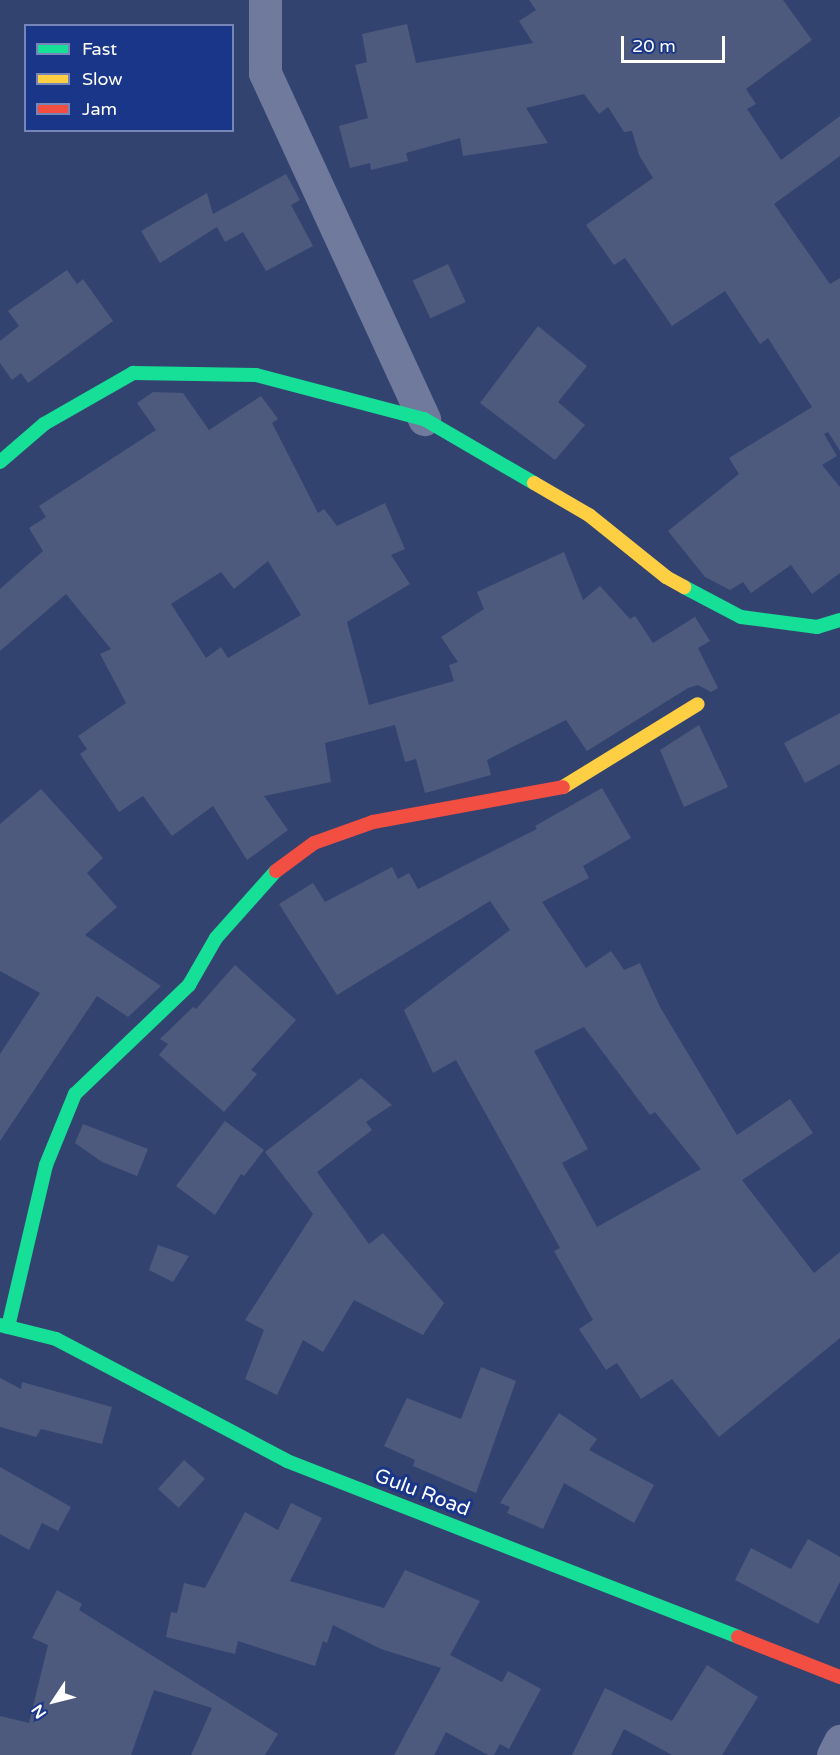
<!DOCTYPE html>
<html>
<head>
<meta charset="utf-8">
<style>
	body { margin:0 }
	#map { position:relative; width:840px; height:1755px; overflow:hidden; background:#33436f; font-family:"Varela Round",sans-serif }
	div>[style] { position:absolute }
	.building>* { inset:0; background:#4d5a7e; transform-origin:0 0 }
	.street>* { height:33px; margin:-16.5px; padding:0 16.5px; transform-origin:16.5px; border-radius:16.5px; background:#6f7a9c }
	.fast>* { height:14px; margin:-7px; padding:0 7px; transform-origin:7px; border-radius:7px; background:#16e098 }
	.slow>* { height:14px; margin:-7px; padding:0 7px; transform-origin:7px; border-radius:7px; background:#ffcf43 }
	.jam>* { height:14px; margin:-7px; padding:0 7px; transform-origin:7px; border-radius:7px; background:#f24e42 }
	span { translate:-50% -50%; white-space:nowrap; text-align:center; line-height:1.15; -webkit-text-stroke:6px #1a3688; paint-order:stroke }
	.street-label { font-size:20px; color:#fff }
	.legend { position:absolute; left:24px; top:24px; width:210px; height:108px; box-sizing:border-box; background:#1a3688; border:2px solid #7686b8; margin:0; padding:8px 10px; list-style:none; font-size:18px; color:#fff }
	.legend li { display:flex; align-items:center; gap:12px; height:30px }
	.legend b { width:30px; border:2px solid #7686b8 }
	.north { position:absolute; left:24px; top:1671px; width:60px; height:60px; -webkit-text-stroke:4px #1a3688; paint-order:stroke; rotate:235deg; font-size:16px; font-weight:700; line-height:24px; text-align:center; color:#fff }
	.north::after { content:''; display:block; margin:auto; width:21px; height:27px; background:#fff; clip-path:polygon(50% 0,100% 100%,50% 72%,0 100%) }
	.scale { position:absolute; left:621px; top:36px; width:104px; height:27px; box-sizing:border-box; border:3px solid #fff; border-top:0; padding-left:8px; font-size:18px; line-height:21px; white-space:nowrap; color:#fff; -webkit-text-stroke:4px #1a3688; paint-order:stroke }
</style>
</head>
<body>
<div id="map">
	<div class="building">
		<i style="clip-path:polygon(529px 0,783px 0,812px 40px,746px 89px,756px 104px,747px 109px,781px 160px,840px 116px,840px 156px,774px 204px,830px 284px,840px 278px,840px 451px,828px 432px,824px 434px,837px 456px,822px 465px,840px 487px,840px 573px,812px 594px,791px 565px,751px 593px,743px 582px,730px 590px,705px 577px,668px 531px,739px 474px,729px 458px,812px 407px,768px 338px,760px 344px,725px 291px,672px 326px,625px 258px,614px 265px,586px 225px,653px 178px,639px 155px,632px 131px,624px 132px,608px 107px,599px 114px,584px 94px,526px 108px,548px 143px,463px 156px,460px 138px,406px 153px,408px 161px,371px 170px,370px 163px,350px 168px,339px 126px,368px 118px,355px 65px,367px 62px,362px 34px,407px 24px,416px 63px,533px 43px,519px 21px,536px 10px)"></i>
		<i style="clip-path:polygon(286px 174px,300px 200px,291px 205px,313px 246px,266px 271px,243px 232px,225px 242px,217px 227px,160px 263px,141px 231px,207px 193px,213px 214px)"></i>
		<i style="left:448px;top:264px;width:42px;height:39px;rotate:65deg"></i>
		<i style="clip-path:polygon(67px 270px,77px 284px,83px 279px,113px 321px,28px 383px,21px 373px,12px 380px,0 363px,0 341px,19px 326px,8px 311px)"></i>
		<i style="clip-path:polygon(538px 326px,587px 366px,558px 402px,585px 425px,555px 460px,480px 403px)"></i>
		<i style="clip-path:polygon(evenodd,153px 392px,183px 393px,209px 430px,261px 396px,278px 419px,272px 423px,318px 513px,324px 509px,337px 526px,385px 503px,405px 549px,391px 555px,410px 584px,347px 622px,369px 705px,454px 681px,449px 665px,458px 662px,441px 637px,484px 609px,477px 592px,564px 552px,583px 600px,600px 586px,630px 619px,635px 616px,653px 643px,695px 617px,710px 641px,698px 648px,718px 688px,711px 692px,698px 685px,688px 688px,587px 751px,566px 720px,487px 760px,491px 775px,425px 793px,416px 759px,405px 762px,395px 725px,325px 743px,331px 782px,264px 796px,288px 830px,247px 860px,213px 806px,172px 836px,143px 796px,119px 812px,80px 754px,87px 749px,78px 736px,126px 703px,100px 654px,111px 649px,66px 594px,0 651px,0 589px,43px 551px,29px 528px,46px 517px,39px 506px,156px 430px,137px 403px,153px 392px,268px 561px,301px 615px,228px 658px,221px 647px,206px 658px,171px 604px,221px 572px,234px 589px,268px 561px)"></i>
		<i style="clip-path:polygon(840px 713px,840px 764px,805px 783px,784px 743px)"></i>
		<i style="clip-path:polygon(699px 725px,728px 787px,684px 807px,660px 750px)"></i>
		<i style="clip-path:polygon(evenodd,602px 788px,631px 838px,583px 866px,589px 878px,542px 902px,586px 968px,611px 951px,624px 970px,640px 963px,660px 1007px,737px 1135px,790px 1099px,813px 1133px,742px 1180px,814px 1273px,840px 1252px,840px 1338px,719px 1437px,672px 1379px,641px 1399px,617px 1363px,606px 1370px,579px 1329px,593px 1320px,554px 1251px,560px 1248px,456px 1060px,433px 1073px,404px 1010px,510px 930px,490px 901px,337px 995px,279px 904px,313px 883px,325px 902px,392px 867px,398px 879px,409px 873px,418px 889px,537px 829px,535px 826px,602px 788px,584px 1027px,650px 1115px,655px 1112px,701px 1169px,597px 1227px,562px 1163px,588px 1149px,534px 1051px,584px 1027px)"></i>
		<i style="clip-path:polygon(41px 789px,103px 858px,87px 873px,117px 907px,85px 935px,161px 986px,128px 1017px,97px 996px,0 1141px,0 1054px,40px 993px,0 971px,0 824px)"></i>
		<i style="clip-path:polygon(235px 965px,296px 1020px,251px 1070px,257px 1074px,224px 1112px,159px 1055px,168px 1044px,160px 1039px,193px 1007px,196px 1009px)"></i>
		<i style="clip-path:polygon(361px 1078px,392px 1105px,366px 1122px,372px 1130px,317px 1172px,369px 1244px,383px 1233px,444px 1303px,423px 1335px,354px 1300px,323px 1352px,303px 1340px,277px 1395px,245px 1379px,264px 1330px,245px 1320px,313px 1214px,265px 1152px)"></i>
		<i style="clip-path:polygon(225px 1121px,264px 1150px,244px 1176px,241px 1174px,215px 1215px,176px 1186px)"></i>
		<i style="clip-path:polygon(83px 1124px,148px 1149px,137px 1176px,102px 1162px,75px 1143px)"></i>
		<i style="clip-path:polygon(158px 1245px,189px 1256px,173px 1282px,149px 1270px)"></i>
		<i style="clip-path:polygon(481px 1367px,516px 1381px,476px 1493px,413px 1466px,415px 1460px,384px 1446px,407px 1398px,461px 1419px)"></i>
		<i style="clip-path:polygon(0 1378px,21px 1389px,22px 1382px,112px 1407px,102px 1444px,41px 1429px,36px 1437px,0 1427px)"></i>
		<i style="clip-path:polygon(559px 1413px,597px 1439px,589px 1450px,654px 1485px,634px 1523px,564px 1483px,543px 1529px,507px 1513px,510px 1507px,500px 1503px)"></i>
		<i style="left:184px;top:1460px;width:28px;height:39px;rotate:42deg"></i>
		<i style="clip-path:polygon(0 1467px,71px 1507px,58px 1531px,42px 1523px,29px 1550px,0 1534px)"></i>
		<i style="clip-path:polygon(291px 1503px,322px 1518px,290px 1581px,384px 1608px,405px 1570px,480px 1601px,450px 1655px,502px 1682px,508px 1671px,541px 1689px,509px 1749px,500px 1744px,494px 1755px,488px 1755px,446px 1732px,434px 1755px,394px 1755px,441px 1668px,381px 1649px,333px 1625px,327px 1643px,323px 1641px,315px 1666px,238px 1641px,235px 1654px,166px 1637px,171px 1612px,177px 1613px,184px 1583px,205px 1588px,245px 1512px,278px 1530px)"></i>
		<i style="clip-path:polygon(808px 1539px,840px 1557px,840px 1582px,818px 1624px,735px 1580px,751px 1548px,791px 1569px)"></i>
		<i style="clip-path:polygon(57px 1590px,82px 1604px,79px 1610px,278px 1734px,265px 1755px,191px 1755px,212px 1708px,154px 1690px,131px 1755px,0 1755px,0 1716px,29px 1723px,48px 1645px,32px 1638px)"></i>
		<i style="clip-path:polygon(707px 1665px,758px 1697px,722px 1755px,672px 1755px,624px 1729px,611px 1755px,572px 1755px,605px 1688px,672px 1721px)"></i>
	</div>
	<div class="street">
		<i style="left:265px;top:0;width:73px;rotate:90deg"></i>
		<i style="left:265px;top:73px;width:381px;rotate:65.3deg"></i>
		<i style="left:833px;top:1755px;width:16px;rotate:-63deg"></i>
	</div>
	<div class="fast">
		<i style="left:0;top:462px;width:58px;rotate:-40.8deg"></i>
		<i style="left:44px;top:424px;width:103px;rotate:-29.8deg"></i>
		<i style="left:133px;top:373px;width:123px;rotate:0.9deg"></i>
		<i style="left:256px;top:375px;width:174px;rotate:14.7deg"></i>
		<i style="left:424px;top:419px;width:127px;rotate:30.2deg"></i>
		<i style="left:684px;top:587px;width:64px;rotate:27.8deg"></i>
		<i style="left:741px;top:617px;width:77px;rotate:7.5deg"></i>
		<i style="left:817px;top:627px;width:24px;rotate:-17deg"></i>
		<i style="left:0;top:1325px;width:58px;rotate:14deg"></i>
		<i style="left:56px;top:1339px;width:261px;rotate:27.8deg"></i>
		<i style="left:287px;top:1461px;width:484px;rotate:21.3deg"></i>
		<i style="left:8px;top:1327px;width:166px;rotate:-76.8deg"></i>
		<i style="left:46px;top:1165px;width:77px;rotate:-67.8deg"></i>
		<i style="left:75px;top:1094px;width:158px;rotate:-43.7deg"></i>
		<i style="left:189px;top:985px;width:54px;rotate:-60.1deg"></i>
		<i style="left:216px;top:938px;width:90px;rotate:-48.2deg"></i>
	</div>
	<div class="slow">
		<i style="left:534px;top:483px;width:64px;rotate:30.2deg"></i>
		<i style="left:589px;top:515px;width:99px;rotate:38.8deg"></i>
		<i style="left:666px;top:577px;width:21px;rotate:29deg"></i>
		<i style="left:563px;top:787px;width:158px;rotate:-31.6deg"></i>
	</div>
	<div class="jam">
		<i style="left:276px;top:871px;width:47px;rotate:-36.4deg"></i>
		<i style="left:314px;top:843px;width:63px;rotate:-19.6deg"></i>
		<i style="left:373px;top:822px;width:193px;rotate:-10.4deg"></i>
		<i style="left:738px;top:1637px;width:110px;rotate:21.4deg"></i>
	</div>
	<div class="street-label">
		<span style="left:422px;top:1493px;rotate:21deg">Gulu Road</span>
	</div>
	<ul class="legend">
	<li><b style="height:8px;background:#16e098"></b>Fast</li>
	<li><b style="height:8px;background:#ffcf43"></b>Slow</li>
	<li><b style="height:8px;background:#f24e42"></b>Jam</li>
	</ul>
	<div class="north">N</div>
	<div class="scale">20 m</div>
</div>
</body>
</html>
